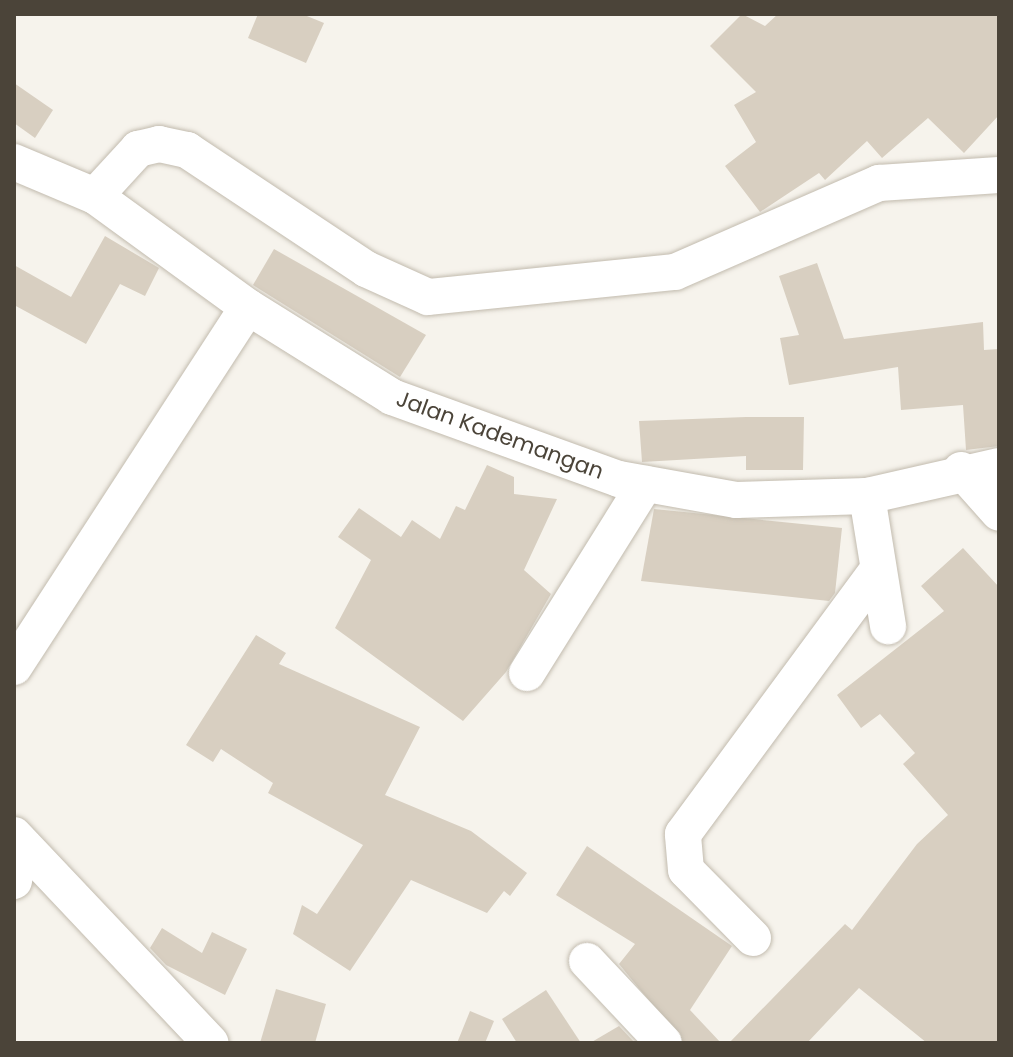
<!DOCTYPE html>
<html>
<head>
<meta charset="utf-8">
<style>
	body { margin:0 }
	#map { position:relative; width:1013px; height:1057px; overflow:hidden; background:#f6f3ec; font-family:Poppins,sans-serif }
	div>[style] { position:absolute }
	.building>* { inset:0; background:#d8cfc1 }
	.roads { filter:drop-shadow(0 0 2px #c2bbae) drop-shadow(0 0 2px #c2bbae) }
	.minor>* { height:36px; margin:-18px; padding:0 18px; transform-origin:18px; border-radius:18px; background:#fff }
	span { translate:-50% -50%; white-space:nowrap; text-align:center; line-height:1.15; -webkit-text-stroke:6px #fff; paint-order:stroke }
	.street-label { font-size:22px; color:#4b4439 }
	.frame { position:absolute; inset:0; border:16px solid #4b4439; pointer-events:none }
</style>
</head>
<body>
<div id="map">
	<div class="building">
		<i style="clip-path:polygon(258px 14px,302px 14px,324px 23px,306px 63px,248px 38px)"></i>
		<i style="clip-path:polygon(742px 14px,765px 26px,778px 14px,999px 14px,999px 115px,964px 153px,928px 118px,882px 158px,867px 141px,825px 180px,819px 173px,760px 212px,725px 166px,756px 142px,734px 105px,756px 92px,710px 46px)"></i>
		<i style="clip-path:polygon(14px 83px,53px 110px,35px 138px,14px 123px)"></i>
		<i style="clip-path:polygon(105px 236px,159px 268px,145px 296px,120px 284px,86px 344px,14px 305px,14px 265px,71px 297px)"></i>
		<i style="clip-path:polygon(274px 249px,426px 335px,400px 377px,253px 285px)"></i>
		<i style="clip-path:polygon(817px 263px,844px 339px,983px 322px,984px 350px,999px 349px,999px 446px,966px 450px,963px 405px,901px 410px,898px 367px,789px 385px,780px 338px,799px 335px,779px 276px)"></i>
		<i style="clip-path:polygon(746px 417px,804px 417px,803px 470px,746px 470px,746px 456px,642px 462px,639px 421px)"></i>
		<i style="clip-path:polygon(487px 465px,514px 477px,514px 494px,557px 499px,524px 570px,551px 594px,506px 672px,463px 721px,335px 628px,371px 560px,338px 537px,359px 508px,401px 537px,412px 520px,440px 539px,456px 506px,465px 510px)"></i>
		<i style="clip-path:polygon(654px 509px,842px 528px,835px 593px,829px 601px,641px 581px)"></i>
		<i style="clip-path:polygon(963px 548px,999px 587px,999px 1043px,927px 1043px,859px 988px,807px 1043px,729px 1043px,845px 924px,852px 930px,917px 844px,948px 815px,903px 764px,915px 753px,880px 714px,861px 728px,837px 695px,944px 611px,921px 586px)"></i>
		<i style="clip-path:polygon(256px 635px,286px 653px,279px 664px,420px 727px,385px 795px,471px 831px,527px 873px,510px 896px,504px 891px,487px 913px,411px 880px,350px 971px,293px 934px,302px 905px,317px 914px,363px 845px,268px 793px,273px 783px,221px 749px,213px 762px,186px 745px)"></i>
		<i style="clip-path:polygon(587px 846px,732px 946px,690px 1010px,721px 1043px,684px 1043px,619px 964px,635px 944px,556px 895px)"></i>
		<i style="clip-path:polygon(162px 928px,202px 953px,212px 932px,247px 949px,225px 995px,166px 965px,150px 948px)"></i>
		<i style="clip-path:polygon(276px 989px,326px 1004px,315px 1043px,260px 1043px)"></i>
		<i style="clip-path:polygon(546px 990px,581px 1043px,517px 1043px,502px 1019px)"></i>
		<i style="clip-path:polygon(470px 1011px,494px 1021px,485px 1043px,457px 1043px)"></i>
		<i style="clip-path:polygon(619px 1026px,635px 1043px,590px 1043px)"></i>
	</div>
	<div class="roads">
		<div class="minor">
			<i style="left:14px;top:162px;width:88px;rotate:22.8deg"></i>
			<i style="left:95px;top:196px;width:189px;rotate:36deg"></i>
			<i style="left:248px;top:307px;width:170px;rotate:32deg"></i>
			<i style="left:392px;top:397px;width:241px;rotate:19.9deg"></i>
			<i style="left:619px;top:479px;width:119px;rotate:10.2deg"></i>
			<i style="left:736px;top:500px;width:131px;rotate:-1.7deg"></i>
			<i style="left:867px;top:496px;width:135px;rotate:-12.8deg"></i>
			<i style="left:95px;top:196px;width:64px;rotate:-47.5deg"></i>
			<i style="left:138px;top:149px;width:22px;rotate:-13deg"></i>
			<i style="left:159px;top:144px;width:29px;rotate:12deg"></i>
			<i style="left:187px;top:150px;width:215px;rotate:33.6deg"></i>
			<i style="left:366px;top:269px;width:68px;rotate:24.3deg"></i>
			<i style="left:428px;top:297px;width:248px;rotate:-5.8deg"></i>
			<i style="left:675px;top:272px;width:223px;rotate:-23.6deg"></i>
			<i style="left:879px;top:183px;width:120px;rotate:-3.8deg"></i>
			<i style="left:961px;top:470px;width:57px;rotate:48.5deg"></i>
			<i style="left:867px;top:496px;width:132px;rotate:80.8deg"></i>
			<i style="left:14px;top:667px;width:429px;rotate:-57deg"></i>
			<i style="left:527px;top:673px;width:223px;rotate:-58deg"></i>
			<i style="left:14px;top:835px;width:286px;rotate:46.6deg"></i>
			<i style="left:14px;top:881px;width:38px;rotate:-81deg"></i>
			<i style="left:753px;top:938px;width:95px;rotate:-134.6deg"></i>
			<i style="left:686px;top:870px;width:36px;rotate:-95deg"></i>
			<i style="left:683px;top:834px;width:323px;rotate:-53.6deg"></i>
			<i style="left:587px;top:961px;width:112px;rotate:46.8deg"></i>
		</div>
	</div>
	<div class="street-label">
		<span style="left:500px;top:435px;rotate:20deg">Jalan Kademangan</span>
	</div>
	<div class="frame"></div>
</div>
</body>
</html>
